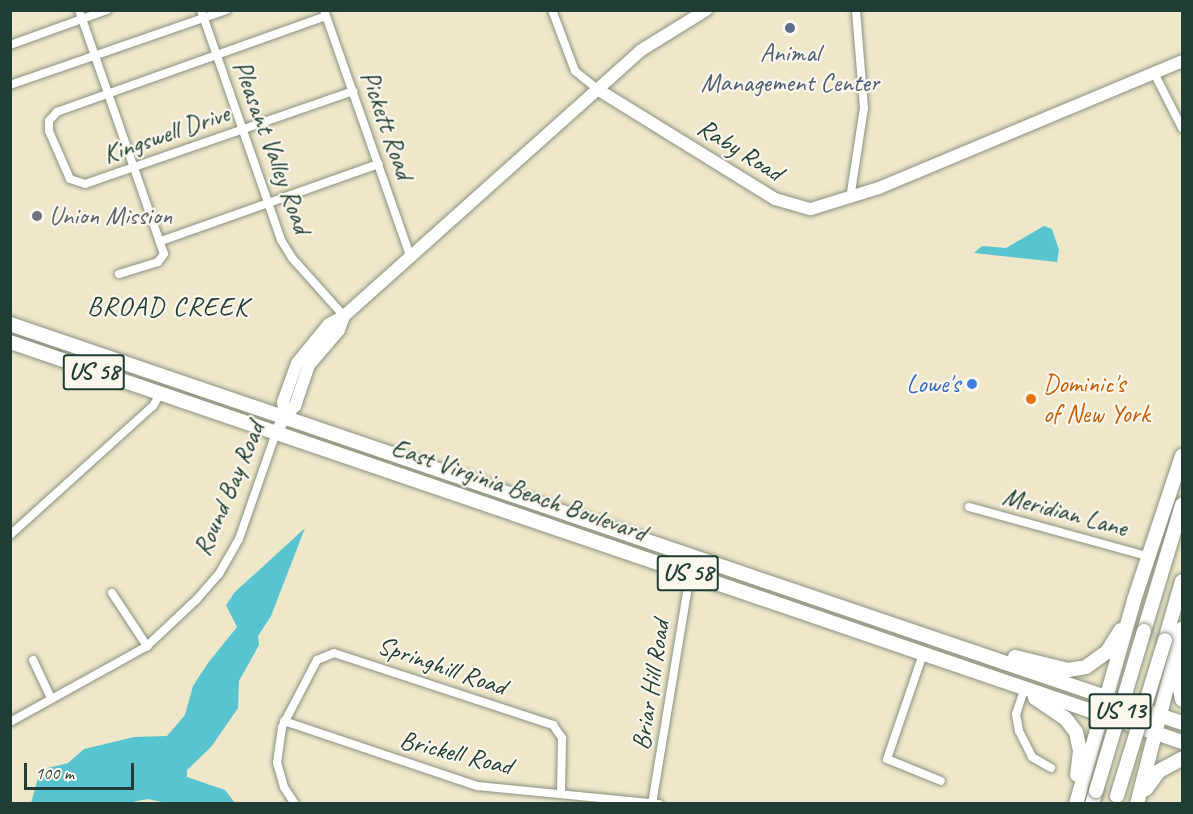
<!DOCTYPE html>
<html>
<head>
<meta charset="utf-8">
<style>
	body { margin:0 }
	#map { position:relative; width:1193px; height:814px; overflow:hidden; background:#efe7ca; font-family:Caveat,sans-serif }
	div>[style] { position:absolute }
	.water>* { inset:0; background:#57c4cf }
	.roads { filter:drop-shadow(0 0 2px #87927f) drop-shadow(0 0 2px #87927f) }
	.street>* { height:8px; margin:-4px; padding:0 4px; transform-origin:4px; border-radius:4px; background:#fff }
	.secondary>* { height:12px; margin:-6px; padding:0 6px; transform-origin:6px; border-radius:6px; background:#fff }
	.primary>* { height:14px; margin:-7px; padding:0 7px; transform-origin:7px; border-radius:7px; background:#fff }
	.bridges { filter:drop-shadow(0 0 2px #87927f) drop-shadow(0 0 2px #87927f) }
	.primary-bridge>* { height:14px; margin:-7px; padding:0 7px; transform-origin:7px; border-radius:7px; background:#fff }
	.dots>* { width:16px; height:16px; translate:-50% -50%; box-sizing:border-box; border:3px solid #fbf7ec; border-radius:50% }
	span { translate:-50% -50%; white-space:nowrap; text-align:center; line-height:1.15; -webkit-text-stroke:4.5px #fbf7ec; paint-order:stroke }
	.shield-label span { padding:2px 4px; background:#fbf7ec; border:2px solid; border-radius:4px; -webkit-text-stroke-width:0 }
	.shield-label { font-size:24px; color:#1f3d34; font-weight:700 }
	.service-label { font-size:26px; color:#4e5e75 }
	.street-label { font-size:26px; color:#1f3d34 }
	.worship-label { font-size:26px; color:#5b616d }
	.left { translate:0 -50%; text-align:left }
	.shop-label { font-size:26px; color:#366cbe }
	.right { translate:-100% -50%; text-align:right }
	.food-label { font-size:26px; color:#c56008 }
	.neighbourhood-label { font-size:27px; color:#1f3d34; letter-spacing:1.5px }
	.frame { position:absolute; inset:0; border:12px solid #1f3d34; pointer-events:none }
	.scale { position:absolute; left:24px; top:763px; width:110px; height:27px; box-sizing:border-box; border:3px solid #1f3d34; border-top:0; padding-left:8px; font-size:18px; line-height:21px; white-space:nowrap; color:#1f3d34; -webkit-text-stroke:4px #fbf7ec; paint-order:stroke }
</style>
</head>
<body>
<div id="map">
	<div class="water">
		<i style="clip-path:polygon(1044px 226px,1052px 229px,1059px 250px,1057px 262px,974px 253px,982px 246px,1006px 248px)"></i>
		<i style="clip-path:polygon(305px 528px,271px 616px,258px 636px,259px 645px,239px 681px,238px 708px,211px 747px,187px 770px,187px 777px,225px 790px,235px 803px,166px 803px,148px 799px,122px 804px,31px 803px,38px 778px,48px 768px,68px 763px,84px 749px,134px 737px,167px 736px,185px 715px,193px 686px,208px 663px,237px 627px,226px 605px,235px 592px)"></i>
	</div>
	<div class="roads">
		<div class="street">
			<i style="left:79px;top:10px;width:258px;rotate:70.8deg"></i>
			<i style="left:164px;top:254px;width:10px;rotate:127deg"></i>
			<i style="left:158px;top:262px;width:41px;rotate:162.9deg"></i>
			<i style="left:201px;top:10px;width:244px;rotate:70.8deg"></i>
			<i style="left:281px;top:240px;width:22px;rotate:58deg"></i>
			<i style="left:293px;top:259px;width:76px;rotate:48.2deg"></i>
			<i style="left:324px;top:10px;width:260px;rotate:70.7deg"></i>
			<i style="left:552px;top:10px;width:65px;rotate:69.3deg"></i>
			<i style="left:575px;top:71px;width:28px;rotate:39deg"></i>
			<i style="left:326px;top:16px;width:286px;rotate:160.4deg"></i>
			<i style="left:57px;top:112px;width:12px;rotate:132deg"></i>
			<i style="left:49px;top:121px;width:10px;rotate:90deg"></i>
			<i style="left:49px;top:131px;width:52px;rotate:66.4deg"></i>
			<i style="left:70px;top:179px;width:16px;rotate:18deg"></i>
			<i style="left:85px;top:184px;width:284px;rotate:-19.1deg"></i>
			<i style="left:10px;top:45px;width:103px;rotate:-19.8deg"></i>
			<i style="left:1154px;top:73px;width:62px;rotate:63deg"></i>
			<i style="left:10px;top:85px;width:229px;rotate:-19.1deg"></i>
			<i style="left:850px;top:199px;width:92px;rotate:-81.3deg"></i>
			<i style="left:864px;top:108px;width:98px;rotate:-94.7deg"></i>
			<i style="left:161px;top:241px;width:231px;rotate:-19.5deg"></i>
			<i style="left:969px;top:507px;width:188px;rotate:15.4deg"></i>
			<i style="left:10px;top:535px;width:193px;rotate:-42.1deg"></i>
			<i style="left:153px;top:406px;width:14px;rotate:-60deg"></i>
			<i style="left:112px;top:593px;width:64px;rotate:56.6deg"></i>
			<i style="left:923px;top:654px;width:111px;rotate:108.9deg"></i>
			<i style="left:887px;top:759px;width:58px;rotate:22.2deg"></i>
			<i style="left:33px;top:660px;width:42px;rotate:64.7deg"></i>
			<i style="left:1024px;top:690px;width:25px;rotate:108deg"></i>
			<i style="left:1016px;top:714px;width:17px;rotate:80deg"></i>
			<i style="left:1019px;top:731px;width:29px;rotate:63deg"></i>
			<i style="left:1032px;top:757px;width:22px;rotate:30deg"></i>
			<i style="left:284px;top:721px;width:204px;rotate:18.6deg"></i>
			<i style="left:477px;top:786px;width:183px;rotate:5.6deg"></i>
			<i style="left:10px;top:722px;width:157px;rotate:-29deg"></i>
			<i style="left:147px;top:646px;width:69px;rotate:-43.2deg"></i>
			<i style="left:197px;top:599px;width:33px;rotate:-49deg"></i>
			<i style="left:219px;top:574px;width:40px;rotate:-60.3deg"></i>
			<i style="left:239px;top:539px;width:112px;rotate:-70.8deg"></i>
			<i style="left:295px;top:804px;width:20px;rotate:-123deg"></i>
			<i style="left:284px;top:787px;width:25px;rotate:-106deg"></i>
			<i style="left:277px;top:763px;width:36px;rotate:-82deg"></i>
			<i style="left:282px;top:727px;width:76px;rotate:-62.4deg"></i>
			<i style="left:317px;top:660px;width:18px;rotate:-22deg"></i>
			<i style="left:334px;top:653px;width:231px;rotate:18.2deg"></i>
			<i style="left:553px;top:725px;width:16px;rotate:55deg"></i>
			<i style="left:562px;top:738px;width:55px;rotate:91deg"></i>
			<i style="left:652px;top:804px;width:233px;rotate:-80.6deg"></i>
		</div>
		<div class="secondary">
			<i style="left:597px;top:89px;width:209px;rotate:31.7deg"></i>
			<i style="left:775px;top:199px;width:37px;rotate:16deg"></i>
			<i style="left:811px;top:209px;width:71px;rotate:-17.2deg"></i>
			<i style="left:879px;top:188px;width:329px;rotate:-22.7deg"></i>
			<i style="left:285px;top:416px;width:14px;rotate:-98deg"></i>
			<i style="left:283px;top:402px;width:41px;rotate:-70.3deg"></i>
			<i style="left:297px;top:363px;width:50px;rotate:-50.6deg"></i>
			<i style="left:329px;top:324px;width:17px;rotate:-28deg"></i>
			<i style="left:344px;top:316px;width:397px;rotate:-41.8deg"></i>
			<i style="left:640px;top:51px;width:78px;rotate:-31.8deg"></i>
			<i style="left:276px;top:433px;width:19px;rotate:-62deg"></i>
			<i style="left:285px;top:416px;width:14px;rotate:-45deg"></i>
			<i style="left:295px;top:406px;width:43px;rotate:-71.1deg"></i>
			<i style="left:309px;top:365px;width:46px;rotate:-49.4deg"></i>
			<i style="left:339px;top:330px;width:15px;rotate:-70deg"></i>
		</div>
		<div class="primary">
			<i style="left:10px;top:324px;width:1238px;rotate:18.8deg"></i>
			<i style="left:10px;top:342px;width:1238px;rotate:18.84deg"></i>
			<i style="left:1144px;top:631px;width:132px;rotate:-73.2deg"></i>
			<i style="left:1165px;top:640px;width:61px;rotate:-73.9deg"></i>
			<i style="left:1015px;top:657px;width:55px;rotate:13.8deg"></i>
			<i style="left:1068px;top:670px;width:18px;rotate:-9deg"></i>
			<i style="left:1086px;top:667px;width:26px;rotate:-36deg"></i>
			<i style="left:1107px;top:652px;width:26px;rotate:-58deg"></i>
			<i style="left:1176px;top:666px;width:34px;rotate:80deg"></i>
			<i style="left:1035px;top:698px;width:36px;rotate:34deg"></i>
			<i style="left:1065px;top:718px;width:18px;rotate:52deg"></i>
			<i style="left:1076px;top:732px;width:19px;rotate:78deg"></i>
			<i style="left:1080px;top:751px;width:24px;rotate:97deg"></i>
			<i style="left:1146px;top:789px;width:22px;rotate:-54deg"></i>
			<i style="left:1159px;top:771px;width:26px;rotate:-28deg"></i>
			<i style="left:1076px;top:804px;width:212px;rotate:-74.1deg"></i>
			<i style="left:1134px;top:600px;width:152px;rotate:-71.6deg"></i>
			<i style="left:1092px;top:804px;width:14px;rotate:-73deg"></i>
			<i style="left:1137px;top:804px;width:181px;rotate:-75.6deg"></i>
		</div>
	</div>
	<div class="bridges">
		<div class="primary-bridge">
			<i style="left:1096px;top:791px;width:167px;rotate:-73.3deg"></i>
			<i style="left:1117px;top:796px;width:163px;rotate:-72.9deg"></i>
		</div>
	</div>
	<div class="dots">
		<i style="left:790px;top:28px;background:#5c6f8a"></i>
		<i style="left:37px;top:216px;background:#6b7280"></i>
		<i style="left:972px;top:384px;background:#3f7fe0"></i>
		<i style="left:1031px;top:399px;background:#e8710a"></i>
	</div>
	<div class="shield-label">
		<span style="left:94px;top:372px">US 58</span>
		<span style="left:688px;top:573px">US 58</span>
		<span style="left:1120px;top:711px">US 13</span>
	</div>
	<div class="service-label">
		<span style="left:790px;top:68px">Animal<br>Management Center</span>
	</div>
	<div class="street-label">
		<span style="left:387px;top:125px;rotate:71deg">Pickett Road</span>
		<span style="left:166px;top:134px;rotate:-19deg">Kingswell Drive</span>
		<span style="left:272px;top:147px;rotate:70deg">Pleasant Valley Road</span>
		<span style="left:740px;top:150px;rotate:32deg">Raby Road</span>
		<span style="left:229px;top:489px;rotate:-67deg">Round Bay Road</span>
		<span style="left:519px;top:490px;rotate:19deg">East Virginia Beach Boulevard</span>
		<span style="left:1065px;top:512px;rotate:15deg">Meridian Lane</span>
		<span style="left:442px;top:666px;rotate:19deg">Springhill Road</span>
		<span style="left:651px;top:685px;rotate:-81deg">Briar Hill Road</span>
		<span style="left:456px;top:753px;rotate:14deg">Brickell Road</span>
	</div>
	<div class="worship-label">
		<span class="left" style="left:49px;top:216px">Union Mission</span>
	</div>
	<div class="shop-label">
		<span class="right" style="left:960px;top:384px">Lowe's</span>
	</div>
	<div class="food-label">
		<span class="left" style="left:1043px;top:399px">Dominic's<br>of New York</span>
	</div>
	<div class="neighbourhood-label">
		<span style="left:168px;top:307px">BROAD CREEK</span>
	</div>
	<div class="frame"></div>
	<div class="scale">100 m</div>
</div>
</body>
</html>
